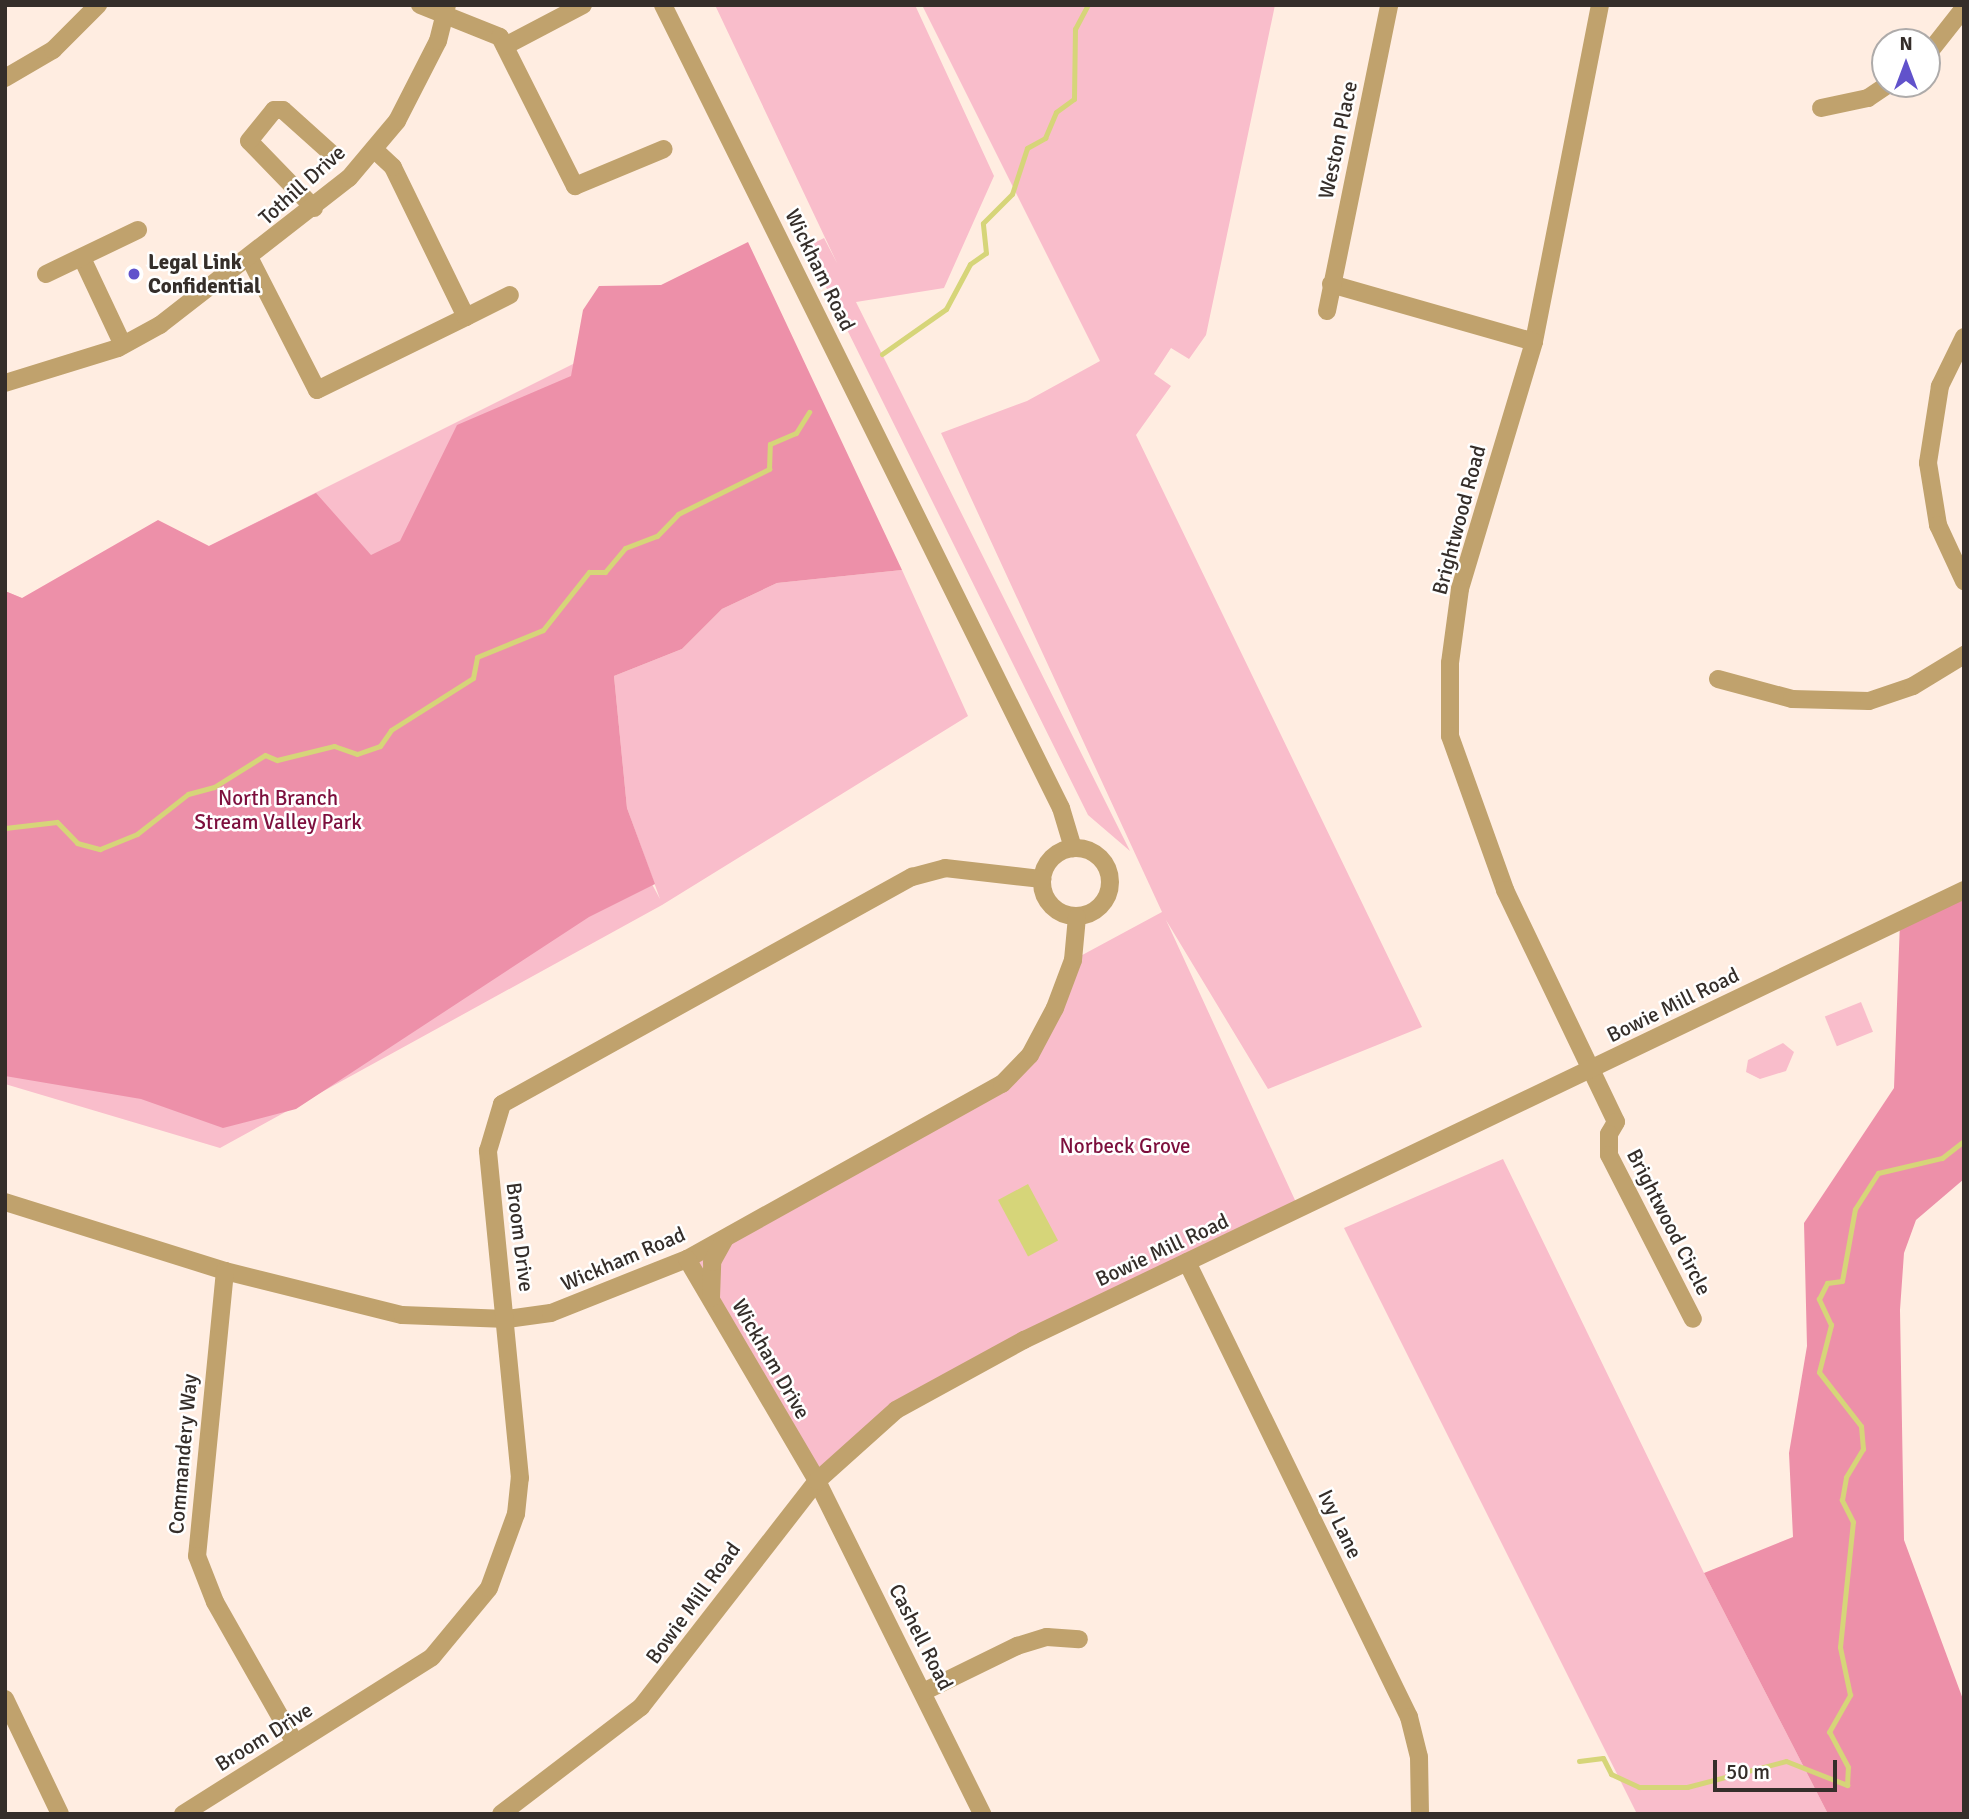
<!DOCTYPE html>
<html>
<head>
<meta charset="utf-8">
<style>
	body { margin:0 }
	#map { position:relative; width:1969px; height:1819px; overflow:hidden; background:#ffede1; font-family:Signika,sans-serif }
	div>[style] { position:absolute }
	.green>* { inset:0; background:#f9bdcb; transform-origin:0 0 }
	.forest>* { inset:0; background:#ed90a9 }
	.water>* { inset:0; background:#d6d579; transform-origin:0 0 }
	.stream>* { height:5px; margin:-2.5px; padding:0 2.5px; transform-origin:2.5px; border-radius:2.5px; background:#d6d579 }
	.minor>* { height:18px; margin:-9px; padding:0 9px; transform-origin:9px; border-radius:9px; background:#c0a26d }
	.minor>.ring { margin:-9px; padding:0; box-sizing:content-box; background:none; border:18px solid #c0a26d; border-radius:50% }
	.dots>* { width:19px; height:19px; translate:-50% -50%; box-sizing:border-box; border:4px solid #fff; border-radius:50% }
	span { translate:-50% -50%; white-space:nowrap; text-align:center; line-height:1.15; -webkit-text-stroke:5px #fff; paint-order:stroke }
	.street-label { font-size:21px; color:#352e2a }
	.poi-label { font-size:21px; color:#352e2a; font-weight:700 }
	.left { translate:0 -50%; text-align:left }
	.park-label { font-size:21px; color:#7d0f3d }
	.frame { position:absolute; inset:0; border:7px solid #352e2a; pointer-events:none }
	.north { position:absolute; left:1871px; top:28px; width:70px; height:70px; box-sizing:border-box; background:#fff; border:2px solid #aeabaa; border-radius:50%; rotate:0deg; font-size:19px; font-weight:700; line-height:28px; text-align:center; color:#352e2a }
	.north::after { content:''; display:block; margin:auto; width:24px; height:32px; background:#6152cb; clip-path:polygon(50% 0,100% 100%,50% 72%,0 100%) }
	.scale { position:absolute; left:1713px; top:1760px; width:124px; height:32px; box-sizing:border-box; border:4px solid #352e2a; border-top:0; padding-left:9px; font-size:21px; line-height:24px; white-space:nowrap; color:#352e2a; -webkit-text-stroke:5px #fff; paint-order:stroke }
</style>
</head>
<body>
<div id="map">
	<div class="green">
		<i style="clip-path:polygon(715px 5px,915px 5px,994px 176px,944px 288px,856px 302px,1130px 851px,1088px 815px,806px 247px,824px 238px,837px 263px)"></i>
		<i style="clip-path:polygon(922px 5px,1275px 5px,1206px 335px,1189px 359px,1171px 348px,1154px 374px,1171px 386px,1136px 435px,1422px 1027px,1268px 1089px,1166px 920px,1300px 1211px,937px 1385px,817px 1481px,687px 1259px,971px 1106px,1030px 1055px,1073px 960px,1162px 912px,941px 433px,1027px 401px,1100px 361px)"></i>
		<i style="clip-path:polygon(759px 271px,546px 689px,660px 899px,627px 808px,614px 676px,682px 649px,722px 609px,777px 583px,902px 570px,968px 716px,662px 905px,220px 1148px,5px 1084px,5px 591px,67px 617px)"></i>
		<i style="left:1861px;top:1002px;width:32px;height:39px;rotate:68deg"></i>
		<i style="clip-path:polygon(1783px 1043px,1794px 1052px,1786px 1071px,1760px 1079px,1746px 1072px,1748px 1060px)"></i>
		<i style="clip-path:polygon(1503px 1159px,1704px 1573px,1828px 1814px,1637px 1814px,1344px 1228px)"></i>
	</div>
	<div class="forest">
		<i style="clip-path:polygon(748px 242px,902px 570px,777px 583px,722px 609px,682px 649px,614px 676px,627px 808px,655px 884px,589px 917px,296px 1109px,223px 1128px,141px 1099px,5px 1076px,5px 591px,22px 598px,158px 520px,209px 546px,316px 493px,371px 555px,400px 541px,457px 425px,571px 376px,583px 310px,599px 286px,661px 285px)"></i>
		<i style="clip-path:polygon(1964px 890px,1964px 1179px,1916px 1220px,1904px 1253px,1900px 1310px,1904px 1540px,1964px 1702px,1964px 1814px,1828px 1814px,1704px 1573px,1793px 1537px,1789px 1453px,1807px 1346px,1804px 1223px,1894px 1088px,1900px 921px)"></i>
	</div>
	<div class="water">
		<i style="left:1028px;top:1184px;width:64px;height:34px;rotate:62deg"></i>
	</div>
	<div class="stream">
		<i style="left:882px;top:354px;width:78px;rotate:-35.1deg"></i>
		<i style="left:946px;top:309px;width:51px;rotate:-61.9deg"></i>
		<i style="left:970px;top:264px;width:19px;rotate:-35deg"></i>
		<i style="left:986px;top:253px;width:30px;rotate:-96deg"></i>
		<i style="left:983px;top:223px;width:41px;rotate:-45deg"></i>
		<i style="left:1012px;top:194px;width:48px;rotate:-71.9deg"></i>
		<i style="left:1027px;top:148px;width:21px;rotate:-29deg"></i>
		<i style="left:1045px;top:138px;width:28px;rotate:-67deg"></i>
		<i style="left:1056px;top:112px;width:22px;rotate:-36deg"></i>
		<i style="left:1074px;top:99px;width:70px;rotate:-89.2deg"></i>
		<i style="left:1075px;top:29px;width:27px;rotate:-62deg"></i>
		<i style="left:5px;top:828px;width:52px;rotate:-6.6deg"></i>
		<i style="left:57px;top:822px;width:29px;rotate:46deg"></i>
		<i style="left:77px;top:843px;width:24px;rotate:15deg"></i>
		<i style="left:100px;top:849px;width:40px;rotate:-22deg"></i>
		<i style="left:137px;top:834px;width:65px;rotate:-38.1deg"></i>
		<i style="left:188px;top:794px;width:27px;rotate:-15deg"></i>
		<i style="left:214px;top:787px;width:60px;rotate:-32.1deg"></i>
		<i style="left:265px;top:755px;width:13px;rotate:23deg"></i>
		<i style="left:277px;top:760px;width:59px;rotate:-13.8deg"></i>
		<i style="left:334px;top:746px;width:24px;rotate:19deg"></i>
		<i style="left:357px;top:754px;width:24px;rotate:-19deg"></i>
		<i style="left:380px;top:746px;width:19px;rotate:-55deg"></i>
		<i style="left:391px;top:730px;width:97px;rotate:-32.4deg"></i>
		<i style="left:473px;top:678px;width:21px;rotate:-79deg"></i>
		<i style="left:477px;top:657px;width:71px;rotate:-22.2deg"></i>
		<i style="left:543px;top:630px;width:74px;rotate:-51.6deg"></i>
		<i style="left:589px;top:572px;width:16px"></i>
		<i style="left:605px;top:572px;width:31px;rotate:-50deg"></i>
		<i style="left:625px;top:548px;width:34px;rotate:-21deg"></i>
		<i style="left:657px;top:536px;width:30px;rotate:-46deg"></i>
		<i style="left:678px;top:514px;width:102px;rotate:-26.3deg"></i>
		<i style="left:769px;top:469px;width:25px;rotate:-88deg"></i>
		<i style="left:770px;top:444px;width:28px;rotate:-23deg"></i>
		<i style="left:796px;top:433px;width:25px;rotate:-58deg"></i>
		<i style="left:1579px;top:1761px;width:24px;rotate:-7deg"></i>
		<i style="left:1603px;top:1758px;width:18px;rotate:63deg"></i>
		<i style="left:1611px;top:1774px;width:31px;rotate:25deg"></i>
		<i style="left:1639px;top:1787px;width:48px"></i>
		<i style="left:1687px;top:1787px;width:102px;rotate:-14.7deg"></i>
		<i style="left:1786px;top:1761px;width:66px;rotate:21.5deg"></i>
		<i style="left:1847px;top:1785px;width:18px;rotate:-87deg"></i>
		<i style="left:1848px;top:1767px;width:40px;rotate:-118deg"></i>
		<i style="left:1829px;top:1732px;width:43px;rotate:-60.4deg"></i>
		<i style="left:1850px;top:1695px;width:49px;rotate:-101.8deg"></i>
		<i style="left:1840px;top:1647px;width:126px;rotate:-84.1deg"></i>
		<i style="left:1853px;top:1522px;width:25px;rotate:-117deg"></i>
		<i style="left:1842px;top:1500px;width:23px;rotate:-80deg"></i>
		<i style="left:1846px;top:1477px;width:33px;rotate:-59deg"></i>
		<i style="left:1863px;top:1449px;width:23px;rotate:-95deg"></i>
		<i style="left:1861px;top:1426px;width:68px;rotate:-127.9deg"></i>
		<i style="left:1819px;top:1372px;width:49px;rotate:-75.7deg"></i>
		<i style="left:1831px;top:1325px;width:29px;rotate:-115deg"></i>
		<i style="left:1819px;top:1299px;width:18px;rotate:-63deg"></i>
		<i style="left:1827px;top:1283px;width:15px;rotate:-8deg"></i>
		<i style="left:1842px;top:1281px;width:73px;rotate:-79.8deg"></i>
		<i style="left:1855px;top:1209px;width:43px;rotate:-57.4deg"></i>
		<i style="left:1878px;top:1173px;width:66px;rotate:-13.2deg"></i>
		<i style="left:1942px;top:1158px;width:28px;rotate:-38deg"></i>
	</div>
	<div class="minor">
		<i style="left:420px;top:5px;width:86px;rotate:21.8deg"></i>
		<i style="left:500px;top:37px;width:167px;rotate:63.3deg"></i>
		<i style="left:575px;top:186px;width:96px;rotate:-22.6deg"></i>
		<i style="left:663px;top:5px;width:896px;rotate:63.64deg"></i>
		<i style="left:1061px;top:808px;width:42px;rotate:73.3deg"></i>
		<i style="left:1600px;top:5px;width:343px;rotate:101.1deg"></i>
		<i style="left:1534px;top:342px;width:258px;rotate:106.7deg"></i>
		<i style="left:1460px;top:589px;width:75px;rotate:97.7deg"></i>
		<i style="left:1450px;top:663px;width:73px;rotate:90deg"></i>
		<i style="left:1450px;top:736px;width:164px;rotate:70.3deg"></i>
		<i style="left:1505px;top:890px;width:257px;rotate:64.4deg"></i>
		<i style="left:1616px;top:1122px;width:14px;rotate:120deg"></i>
		<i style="left:1609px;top:1134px;width:21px;rotate:90deg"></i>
		<i style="left:1609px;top:1155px;width:184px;rotate:62.9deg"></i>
		<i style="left:505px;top:46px;width:88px;rotate:-27.7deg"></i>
		<i style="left:1927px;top:55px;width:60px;rotate:-51.8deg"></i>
		<i style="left:5px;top:78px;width:56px;rotate:-30.3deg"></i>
		<i style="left:53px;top:50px;width:64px;rotate:-45deg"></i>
		<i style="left:1821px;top:108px;width:48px;rotate:-12deg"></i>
		<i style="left:1868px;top:98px;width:25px;rotate:-34deg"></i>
		<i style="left:314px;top:208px;width:93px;rotate:-134.1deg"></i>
		<i style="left:249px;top:141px;width:40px;rotate:-51deg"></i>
		<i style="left:274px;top:110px;width:9px"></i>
		<i style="left:283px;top:110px;width:66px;rotate:41.9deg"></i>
		<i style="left:82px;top:258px;width:96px;rotate:64.8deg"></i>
		<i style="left:250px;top:259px;width:147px;rotate:62.9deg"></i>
		<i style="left:317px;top:390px;width:166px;rotate:-26.1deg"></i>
		<i style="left:466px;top:317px;width:167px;rotate:-116deg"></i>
		<i style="left:393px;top:167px;width:26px;rotate:-137deg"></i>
		<i style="left:46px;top:274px;width:102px;rotate:-25.6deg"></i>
		<i style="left:1331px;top:284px;width:211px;rotate:15.9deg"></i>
		<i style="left:1327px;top:311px;width:312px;rotate:-78.5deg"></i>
		<i style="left:466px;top:317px;width:49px;rotate:-26.6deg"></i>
		<i style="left:1964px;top:337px;width:55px;rotate:116.1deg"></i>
		<i style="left:1940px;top:386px;width:78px;rotate:98.9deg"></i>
		<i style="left:1928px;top:463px;width:63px;rotate:80.8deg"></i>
		<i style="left:1938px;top:525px;width:62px;rotate:65.1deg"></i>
		<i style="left:5px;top:383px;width:118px;rotate:-17.2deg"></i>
		<i style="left:118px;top:348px;width:48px;rotate:-28.7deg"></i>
		<i style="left:160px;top:325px;width:239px;rotate:-37.9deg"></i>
		<i style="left:349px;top:178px;width:75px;rotate:-49.9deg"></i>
		<i style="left:397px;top:121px;width:90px;rotate:-62.9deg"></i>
		<i style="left:438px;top:41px;width:37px;rotate:-76deg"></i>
		<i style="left:1718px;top:679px;width:77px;rotate:15.1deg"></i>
		<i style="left:1792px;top:699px;width:77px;rotate:1.5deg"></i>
		<i style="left:1869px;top:701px;width:46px;rotate:-18.8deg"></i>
		<i style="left:1913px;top:686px;width:60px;rotate:-31.3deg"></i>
		<i class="ring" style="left:1042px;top:848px;width:50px;height:50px"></i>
		<i style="left:5px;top:1202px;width:231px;rotate:17.4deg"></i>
		<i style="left:225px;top:1271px;width:182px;rotate:14deg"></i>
		<i style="left:402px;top:1315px;width:105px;rotate:2.2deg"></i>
		<i style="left:507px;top:1319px;width:44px;rotate:-7.8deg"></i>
		<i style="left:551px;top:1313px;width:146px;rotate:-21.7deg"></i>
		<i style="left:687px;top:1259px;width:360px;rotate:-29.1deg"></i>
		<i style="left:1002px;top:1084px;width:40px;rotate:-46deg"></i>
		<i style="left:1030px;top:1055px;width:53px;rotate:-62deg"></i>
		<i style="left:1055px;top:1008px;width:51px;rotate:-69.4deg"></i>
		<i style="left:1073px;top:960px;width:43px;rotate:-84.7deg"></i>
		<i style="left:687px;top:1259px;width:257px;rotate:59.6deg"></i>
		<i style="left:817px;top:1481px;width:372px;rotate:63.6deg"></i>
		<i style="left:1187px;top:1262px;width:506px;rotate:63.99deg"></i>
		<i style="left:1409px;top:1717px;width:41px;rotate:76deg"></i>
		<i style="left:1419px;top:1757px;width:57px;rotate:89deg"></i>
		<i style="left:225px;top:1271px;width:286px;rotate:95.6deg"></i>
		<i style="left:197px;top:1556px;width:49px;rotate:68.6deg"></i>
		<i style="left:215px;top:1602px;width:162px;rotate:60.4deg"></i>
		<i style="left:711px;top:1298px;width:36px;rotate:-88deg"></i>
		<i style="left:712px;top:1262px;width:26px;rotate:-61deg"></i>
		<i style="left:923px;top:1692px;width:105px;rotate:-26.1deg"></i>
		<i style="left:1017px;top:1646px;width:31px;rotate:-17deg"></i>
		<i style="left:1047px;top:1637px;width:32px;rotate:4deg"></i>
		<i style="left:5px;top:1699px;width:127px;rotate:64.4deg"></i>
		<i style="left:183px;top:1814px;width:294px;rotate:-32.2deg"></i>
		<i style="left:432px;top:1657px;width:89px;rotate:-50.4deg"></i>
		<i style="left:489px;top:1588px;width:79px;rotate:-70deg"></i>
		<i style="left:516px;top:1514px;width:36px;rotate:-84deg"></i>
		<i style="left:520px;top:1478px;width:329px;rotate:-95.6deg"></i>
		<i style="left:488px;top:1151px;width:49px;rotate:-73.4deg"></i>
		<i style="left:502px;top:1104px;width:469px;rotate:-29deg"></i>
		<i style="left:912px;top:877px;width:34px;rotate:-15deg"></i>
		<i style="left:945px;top:868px;width:98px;rotate:6.5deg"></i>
		<i style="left:501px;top:1814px;width:176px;rotate:-37.4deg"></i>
		<i style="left:641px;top:1707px;width:286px;rotate:-52.1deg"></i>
		<i style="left:817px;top:1481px;width:106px;rotate:-41.9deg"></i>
		<i style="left:896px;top:1410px;width:146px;rotate:-28.7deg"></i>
		<i style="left:1024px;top:1340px;width:1042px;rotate:-25.58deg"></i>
	</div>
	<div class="dots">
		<i style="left:134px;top:274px;background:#6152cb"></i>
	</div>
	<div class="street-label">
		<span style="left:1338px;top:140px;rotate:-78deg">Weston Place</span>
		<span style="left:302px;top:185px;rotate:-42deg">Tothill Drive</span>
		<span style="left:820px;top:270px;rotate:64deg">Wickham Road</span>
		<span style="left:1459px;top:520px;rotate:-75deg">Brightwood Road</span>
		<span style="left:1673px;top:1005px;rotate:-26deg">Bowie Mill Road</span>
		<span style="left:1669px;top:1222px;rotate:63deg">Brightwood Circle</span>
		<span style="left:520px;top:1237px;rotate:83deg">Broom Drive</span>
		<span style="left:1162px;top:1250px;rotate:-25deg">Bowie Mill Road</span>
		<span style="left:623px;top:1259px;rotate:-23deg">Wickham Road</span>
		<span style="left:771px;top:1359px;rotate:60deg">Wickham Drive</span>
		<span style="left:183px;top:1454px;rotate:-85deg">Commandery Way</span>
		<span style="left:1340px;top:1524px;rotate:64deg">Ivy Lane</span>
		<span style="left:693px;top:1603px;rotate:-54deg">Bowie Mill Road</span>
		<span style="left:921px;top:1637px;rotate:63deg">Cashell Road</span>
		<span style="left:264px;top:1737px;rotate:-32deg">Broom Drive</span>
	</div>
	<div class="poi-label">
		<span class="left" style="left:148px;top:274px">Legal Link<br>Confidential</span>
	</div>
	<div class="park-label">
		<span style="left:278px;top:810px">North Branch<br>Stream Valley Park</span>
		<span style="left:1125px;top:1146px">Norbeck Grove</span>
	</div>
	<div class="frame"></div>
	<div class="north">N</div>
	<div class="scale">50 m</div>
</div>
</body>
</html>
